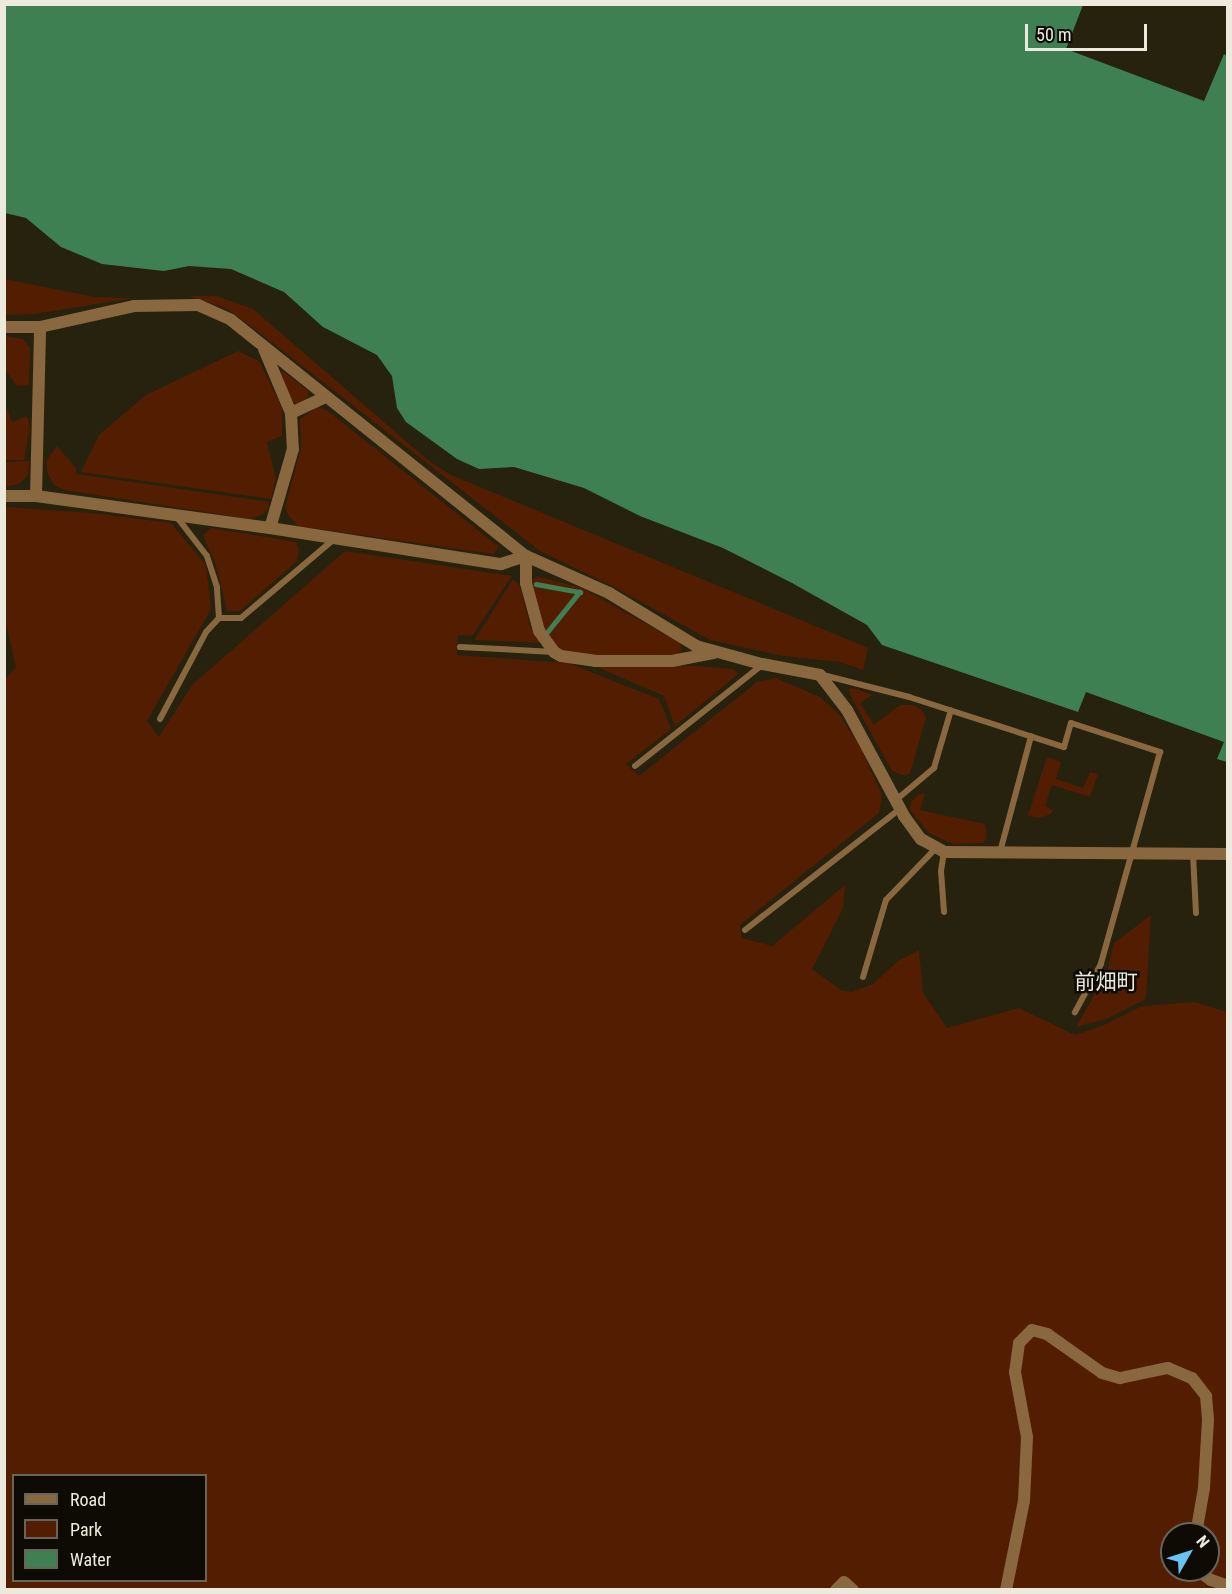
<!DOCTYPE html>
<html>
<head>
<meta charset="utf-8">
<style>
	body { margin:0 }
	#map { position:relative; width:1232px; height:1594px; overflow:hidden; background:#26220d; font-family:"Roboto Condensed","Noto Sans JP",sans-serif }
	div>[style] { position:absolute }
	.green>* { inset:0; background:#531d01 }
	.water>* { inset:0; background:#3f8053 }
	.stream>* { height:4.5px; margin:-2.25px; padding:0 2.25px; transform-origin:2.25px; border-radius:2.25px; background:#3f8053 }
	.service>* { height:6px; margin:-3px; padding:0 3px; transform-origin:3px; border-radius:3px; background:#89683f }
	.minor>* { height:12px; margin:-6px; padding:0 6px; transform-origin:6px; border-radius:6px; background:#89683f }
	span { translate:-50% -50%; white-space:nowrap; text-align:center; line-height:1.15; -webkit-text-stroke:5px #0d0b04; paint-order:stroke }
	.quarter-label { font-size:21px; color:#edeadd }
	.frame { position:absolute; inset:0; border:6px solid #edeadd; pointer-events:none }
	.legend { position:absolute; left:12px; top:1474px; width:195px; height:108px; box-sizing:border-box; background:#0d0b04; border:2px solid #67645b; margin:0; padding:8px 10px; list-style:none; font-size:18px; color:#edeadd }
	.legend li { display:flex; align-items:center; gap:12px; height:30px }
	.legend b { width:30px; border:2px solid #67645b }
	.north { position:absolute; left:1160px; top:1522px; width:60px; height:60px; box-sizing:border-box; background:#0d0b04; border:2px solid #67645b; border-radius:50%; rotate:51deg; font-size:16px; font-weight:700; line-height:24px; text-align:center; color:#edeadd }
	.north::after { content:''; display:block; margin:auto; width:21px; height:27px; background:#6ac3f1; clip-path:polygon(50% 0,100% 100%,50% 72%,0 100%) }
	.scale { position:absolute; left:1025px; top:24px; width:122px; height:27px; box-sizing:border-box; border:3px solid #edeadd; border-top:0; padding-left:8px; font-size:18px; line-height:21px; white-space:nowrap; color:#edeadd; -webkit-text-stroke:4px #0d0b04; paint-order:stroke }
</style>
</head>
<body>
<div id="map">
	<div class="green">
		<i style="clip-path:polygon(4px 279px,94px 297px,133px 298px,35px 314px,5px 315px)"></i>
		<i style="clip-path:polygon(189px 296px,216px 296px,253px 309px,429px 461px,451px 475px,868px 648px,863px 670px,840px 662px,783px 656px,710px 640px,614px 587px,540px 551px,252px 327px,226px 308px)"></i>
		<i style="clip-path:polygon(5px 336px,23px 339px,30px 348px,29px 385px,17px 386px,5px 370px)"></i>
		<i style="clip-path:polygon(238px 351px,259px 361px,282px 408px,282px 436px,267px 442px,276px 479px,271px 499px,81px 472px,99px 435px,146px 395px)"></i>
		<i style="clip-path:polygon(283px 371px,308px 391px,309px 396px,298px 404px,293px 402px,280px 374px)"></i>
		<i style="clip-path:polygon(5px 404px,12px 422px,27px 416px,30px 428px,24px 460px,5px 460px)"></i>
		<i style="clip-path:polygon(318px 407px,328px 411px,499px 547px,493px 554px,298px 526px,288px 515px,285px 507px,301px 448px,300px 419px)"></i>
		<i style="clip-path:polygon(57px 446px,76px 468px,76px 474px,269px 502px,268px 509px,262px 515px,250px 519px,64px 490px,54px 485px,48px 474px,46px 461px)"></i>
		<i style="clip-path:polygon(29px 461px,28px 475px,19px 484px,5px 487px,5px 462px)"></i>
		<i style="clip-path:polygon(evenodd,5px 507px,92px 513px,171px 523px,206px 565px,211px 609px,147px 721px,159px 737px,192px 685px,345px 551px,512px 576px,472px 636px,458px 635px,457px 655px,568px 663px,659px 699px,671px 729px,626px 764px,639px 776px,757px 682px,776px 678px,820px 697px,840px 715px,860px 747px,882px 795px,879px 813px,740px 925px,742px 938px,772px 946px,845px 885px,843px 908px,812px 969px,841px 990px,851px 992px,873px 984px,898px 961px,919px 950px,923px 993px,947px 1028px,1019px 1008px,1075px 1035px,1104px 1025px,1142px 1006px,1195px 1002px,1227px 1012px,1227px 1589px,5px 1589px,4px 680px,16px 668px,5px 619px,5px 507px,14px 1476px,206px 1476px,206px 1580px,14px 1580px,14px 1476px,5px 507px,1172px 1534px,1208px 1534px,1208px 1570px,1172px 1570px,1172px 1534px)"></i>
		<i style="clip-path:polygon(211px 528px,296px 542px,299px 549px,297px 561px,240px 611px,227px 611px,216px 565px,203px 536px)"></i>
		<i style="clip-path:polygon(537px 576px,582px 588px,680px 643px,682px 650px,674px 657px,584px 656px,563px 650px,552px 643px,541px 626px,530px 585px)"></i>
		<i style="clip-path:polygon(513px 579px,520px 586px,530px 626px,541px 643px,474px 640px)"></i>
		<i style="clip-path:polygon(595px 666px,698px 666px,734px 669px,738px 674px,675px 726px,664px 696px)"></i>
		<i style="clip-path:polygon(854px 688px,872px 695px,860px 703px,874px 725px,900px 705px,913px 705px,922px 710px,926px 718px,910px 773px,905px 776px,892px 771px,850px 695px,849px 689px)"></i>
		<i style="clip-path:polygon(1047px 757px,1061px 762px,1056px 779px,1083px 788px,1090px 772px,1098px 774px,1090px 797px,1052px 785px,1045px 806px,1053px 810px,1051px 814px,1039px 818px,1028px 815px)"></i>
		<i style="clip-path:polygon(925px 793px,920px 810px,985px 824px,987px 838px,983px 843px,953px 844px,929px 833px,910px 810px,911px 802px,918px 795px)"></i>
		<i style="clip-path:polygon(1151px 915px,1146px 999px,1106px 1019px,1076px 1027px,1107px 973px,1114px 943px)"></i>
	</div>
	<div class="water">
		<i style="clip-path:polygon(4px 5px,1083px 5px,1066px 49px,1204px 101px,1224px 54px,1228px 57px,1227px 762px,1217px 759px,1224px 742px,1086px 692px,1078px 712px,882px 645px,867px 625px,792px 583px,723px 548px,640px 516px,584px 488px,514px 467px,479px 469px,457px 459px,406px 422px,397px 408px,392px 376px,377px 355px,323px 327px,284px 292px,231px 269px,189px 266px,164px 271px,102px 264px,61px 247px,26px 218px,5px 213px)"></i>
	</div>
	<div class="stream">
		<i style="left:536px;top:584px;width:45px;rotate:10.3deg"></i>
		<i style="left:580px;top:592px;width:51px;rotate:128.7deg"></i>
	</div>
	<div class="service">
		<i style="left:219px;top:618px;width:22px"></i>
		<i style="left:241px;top:618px;width:122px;rotate:-40.3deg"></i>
		<i style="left:460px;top:647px;width:94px;rotate:3deg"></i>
		<i style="left:823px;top:675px;width:89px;rotate:14.3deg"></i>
		<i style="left:909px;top:697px;width:163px;rotate:17.9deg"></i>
		<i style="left:1064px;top:747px;width:25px;rotate:-74deg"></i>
		<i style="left:1071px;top:723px;width:94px;rotate:18deg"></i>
		<i style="left:1160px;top:752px;width:220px;rotate:105.6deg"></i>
		<i style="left:1101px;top:964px;width:55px;rotate:118.4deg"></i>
		<i style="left:160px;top:719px;width:98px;rotate:-62.1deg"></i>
		<i style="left:206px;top:632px;width:19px;rotate:-47deg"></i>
		<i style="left:219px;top:618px;width:31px;rotate:-94deg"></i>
		<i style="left:217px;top:587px;width:33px;rotate:-108deg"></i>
		<i style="left:207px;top:556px;width:51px;rotate:-127.8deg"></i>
		<i style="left:635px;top:766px;width:162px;rotate:-38.5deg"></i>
		<i style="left:896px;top:800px;width:50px;rotate:-40.1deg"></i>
		<i style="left:934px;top:768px;width:60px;rotate:-73.7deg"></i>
		<i style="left:944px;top:852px;width:19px;rotate:99deg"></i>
		<i style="left:941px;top:871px;width:41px;rotate:85.8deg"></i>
		<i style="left:1000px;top:852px;width:120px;rotate:-75deg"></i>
		<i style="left:1193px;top:854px;width:59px;rotate:87.1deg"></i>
		<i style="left:745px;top:930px;width:197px;rotate:-38deg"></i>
		<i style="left:863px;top:977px;width:80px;rotate:-73.4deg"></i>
		<i style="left:886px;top:900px;width:72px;rotate:-46.1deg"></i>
	</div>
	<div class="minor">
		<i style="left:4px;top:327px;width:36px"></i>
		<i style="left:40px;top:327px;width:96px;rotate:-12.6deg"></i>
		<i style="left:134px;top:306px;width:64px;rotate:-0.9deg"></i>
		<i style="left:198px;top:305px;width:36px;rotate:24deg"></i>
		<i style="left:231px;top:320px;width:378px;rotate:38.7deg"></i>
		<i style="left:526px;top:556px;width:27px;rotate:90deg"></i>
		<i style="left:526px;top:583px;width:50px;rotate:74.8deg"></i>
		<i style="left:539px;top:631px;width:26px;rotate:54deg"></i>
		<i style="left:554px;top:652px;width:8px;rotate:30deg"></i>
		<i style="left:561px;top:656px;width:34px;rotate:8deg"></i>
		<i style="left:595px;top:661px;width:77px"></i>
		<i style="left:672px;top:661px;width:43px;rotate:-10.8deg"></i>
		<i style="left:264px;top:349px;width:69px;rotate:67.1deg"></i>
		<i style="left:291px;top:413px;width:36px;rotate:87deg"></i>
		<i style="left:293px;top:449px;width:82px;rotate:106.2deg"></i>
		<i style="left:291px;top:413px;width:38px;rotate:-25deg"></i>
		<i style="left:4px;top:496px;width:32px"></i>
		<i style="left:36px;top:496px;width:236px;rotate:7.8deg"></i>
		<i style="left:270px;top:528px;width:234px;rotate:8.9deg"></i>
		<i style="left:501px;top:564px;width:26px;rotate:-18deg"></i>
		<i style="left:526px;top:556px;width:91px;rotate:24deg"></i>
		<i style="left:609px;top:593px;width:102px;rotate:31.3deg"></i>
		<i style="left:696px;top:646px;width:68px;rotate:15.3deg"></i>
		<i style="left:762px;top:664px;width:59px;rotate:10.7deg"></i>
		<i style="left:820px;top:675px;width:44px;rotate:52.4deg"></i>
		<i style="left:847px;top:710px;width:120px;rotate:61.7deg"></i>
		<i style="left:904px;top:816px;width:29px;rotate:54deg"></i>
		<i style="left:921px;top:839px;width:26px;rotate:29deg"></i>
		<i style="left:944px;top:852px;width:284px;rotate:0.4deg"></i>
		<i style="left:36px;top:496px;width:169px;rotate:-88.6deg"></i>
		<i style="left:1197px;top:1570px;width:17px;rotate:36deg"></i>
		<i style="left:1211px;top:1580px;width:18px;rotate:19deg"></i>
		<i style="left:836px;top:1590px;width:11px;rotate:-45deg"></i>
		<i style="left:844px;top:1582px;width:12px;rotate:42deg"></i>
		<i style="left:1006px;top:1590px;width:91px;rotate:-78.6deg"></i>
		<i style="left:1024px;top:1501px;width:64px;rotate:-87.3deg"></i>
		<i style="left:1027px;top:1437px;width:66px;rotate:-100.5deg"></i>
		<i style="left:1015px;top:1372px;width:29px;rotate:-82deg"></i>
		<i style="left:1019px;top:1343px;width:18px;rotate:-45deg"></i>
		<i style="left:1032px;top:1330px;width:16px;rotate:15deg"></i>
		<i style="left:1047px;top:1334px;width:67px;rotate:35.3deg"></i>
		<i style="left:1102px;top:1373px;width:19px;rotate:16deg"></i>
		<i style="left:1120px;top:1378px;width:49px;rotate:-11.8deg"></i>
		<i style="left:1168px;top:1368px;width:26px;rotate:23deg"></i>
		<i style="left:1192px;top:1378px;width:23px;rotate:52deg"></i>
		<i style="left:1206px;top:1396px;width:24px;rotate:85deg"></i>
		<i style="left:1208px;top:1420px;width:68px;rotate:93.4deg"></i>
		<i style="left:1204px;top:1488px;width:47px;rotate:99.9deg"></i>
	</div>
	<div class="quarter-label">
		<span style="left:1106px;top:982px">前畑町</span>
	</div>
	<div class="frame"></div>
	<ul class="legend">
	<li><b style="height:8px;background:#89683f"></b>Road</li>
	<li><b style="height:16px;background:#531d01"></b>Park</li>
	<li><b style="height:16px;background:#3f8053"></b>Water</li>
	</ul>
	<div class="north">N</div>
	<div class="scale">50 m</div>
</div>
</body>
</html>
